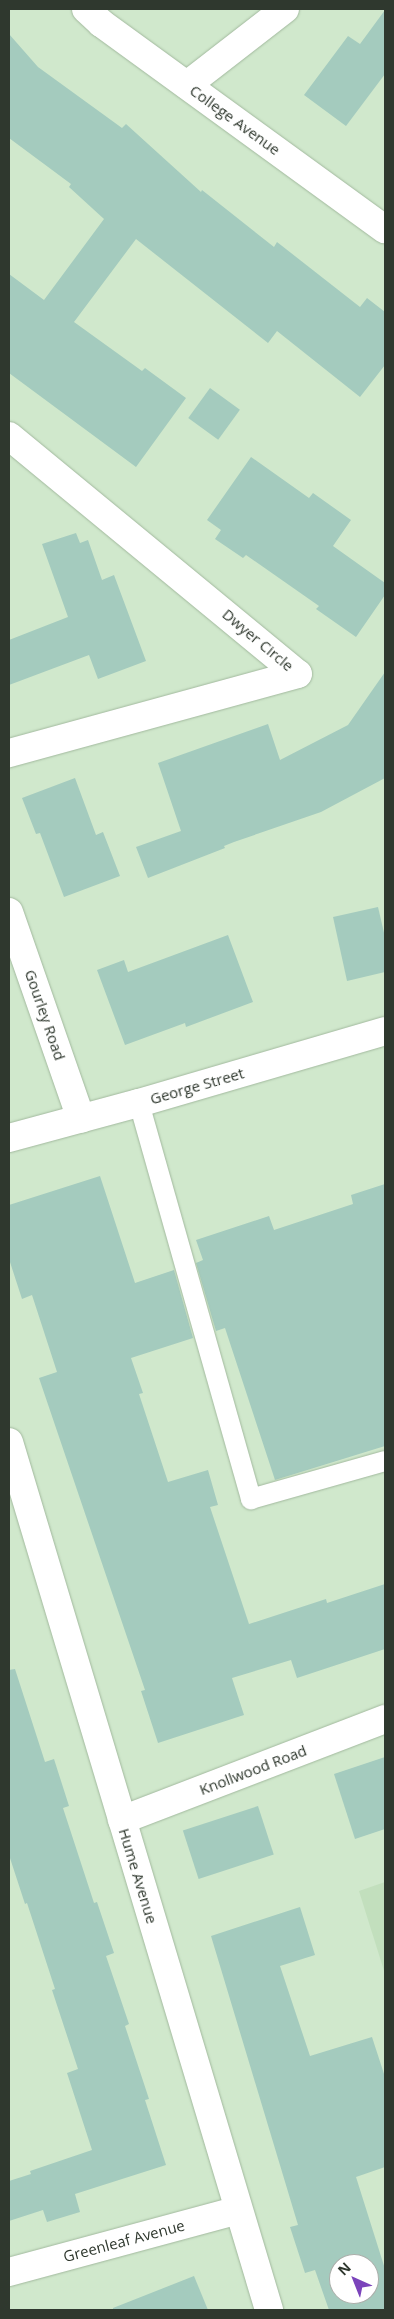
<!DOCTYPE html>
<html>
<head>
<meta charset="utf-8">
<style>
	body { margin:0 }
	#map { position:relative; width:394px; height:2319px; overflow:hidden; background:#d0e8cc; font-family:"Open Sans",sans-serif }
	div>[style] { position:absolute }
	.built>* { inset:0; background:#c2dfbd }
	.building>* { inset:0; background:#a4cbbe; transform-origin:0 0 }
	.roads { filter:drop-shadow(0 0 1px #a2b99e) drop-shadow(0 0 1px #a2b99e) }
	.service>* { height:20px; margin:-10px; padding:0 10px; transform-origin:10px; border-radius:10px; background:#fff }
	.minor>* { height:28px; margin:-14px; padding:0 14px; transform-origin:14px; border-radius:14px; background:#fff }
	.tertiary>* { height:28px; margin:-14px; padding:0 14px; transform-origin:14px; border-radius:14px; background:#fff }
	span { translate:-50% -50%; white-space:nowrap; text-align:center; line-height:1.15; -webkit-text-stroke:4.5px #fff; paint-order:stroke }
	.street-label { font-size:15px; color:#2f382e }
	.frame { position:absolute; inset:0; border:10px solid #2f382e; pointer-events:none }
	.north { position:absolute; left:329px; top:2254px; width:50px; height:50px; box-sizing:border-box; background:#fff; border:1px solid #acafab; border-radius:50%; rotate:316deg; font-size:14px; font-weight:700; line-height:20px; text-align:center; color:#2f382e }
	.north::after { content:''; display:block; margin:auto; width:18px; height:22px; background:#7b44bb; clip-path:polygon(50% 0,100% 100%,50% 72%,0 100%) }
</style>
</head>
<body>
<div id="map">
	<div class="built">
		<i style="clip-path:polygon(385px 1882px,385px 1974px,359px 1891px)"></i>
	</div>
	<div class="building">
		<i style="clip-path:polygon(385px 10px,385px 74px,346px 126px,304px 95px,348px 36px,360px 44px)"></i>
		<i style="clip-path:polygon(9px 34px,38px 67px,122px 128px,126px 124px,201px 192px,202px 190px,274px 247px,277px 242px,360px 307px,367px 298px,385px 312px,385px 365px,360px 397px,277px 331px,268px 343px,136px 239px,74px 322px,142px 371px,145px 368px,186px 398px,136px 467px,9px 373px,9px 274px,44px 300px,104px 219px,69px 187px,71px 184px,9px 138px)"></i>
		<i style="left:210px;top:388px;width:37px;height:37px;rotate:36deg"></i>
		<i style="clip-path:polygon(251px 457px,309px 498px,313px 493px,351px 520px,333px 546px,385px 583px,385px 595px,356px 637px,316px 609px,319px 606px,246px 555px,243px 558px,215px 539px,221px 530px,207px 520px)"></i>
		<i style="clip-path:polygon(76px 533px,80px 543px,88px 540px,102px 580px,114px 575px,146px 661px,98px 679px,89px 655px,9px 685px,9px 640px,68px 617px,42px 544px)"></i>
		<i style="clip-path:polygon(385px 672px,385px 778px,321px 812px,234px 842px,224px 846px,225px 848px,148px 878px,136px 847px,181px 831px,158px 763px,268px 724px,280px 760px,348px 725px)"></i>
		<i style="clip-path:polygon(75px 778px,96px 835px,103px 832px,120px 876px,64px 897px,40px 833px,36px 834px,22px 798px)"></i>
		<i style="clip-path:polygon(378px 907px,385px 937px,385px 972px,347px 981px,333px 917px)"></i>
		<i style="clip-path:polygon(228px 935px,253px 1002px,186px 1027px,185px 1023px,125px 1045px,97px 970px,124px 960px,128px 972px)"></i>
		<i style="clip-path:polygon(100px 1176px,135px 1283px,174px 1270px,193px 1338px,131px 1358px,143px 1393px,139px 1394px,168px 1482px,208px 1470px,218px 1505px,210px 1507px,249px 1624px,326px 1599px,327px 1603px,385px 1584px,385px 1649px,297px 1678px,291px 1660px,232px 1678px,244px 1715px,158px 1743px,141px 1691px,145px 1690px,39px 1378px,57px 1372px,32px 1295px,22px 1299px,9px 1259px,9px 1205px)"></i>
		<i style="clip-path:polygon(385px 1184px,385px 1446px,275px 1480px,225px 1328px,216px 1331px,196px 1263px,203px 1260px,196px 1240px,269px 1216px,274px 1230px,353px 1204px,351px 1195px)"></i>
		<i style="clip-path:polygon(15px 1669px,45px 1762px,54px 1759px,69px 1806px,63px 1808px,94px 1903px,97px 1902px,114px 1953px,106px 1956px,129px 2024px,125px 2026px,149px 2099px,145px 2100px,166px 2165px,75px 2194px,80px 2212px,47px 2222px,43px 2210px,9px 2221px,9px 2181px,31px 2174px,30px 2171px,92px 2150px,67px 2073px,78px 2069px,52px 1990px,55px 1989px,27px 1903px,25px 1904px,9px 1855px,9px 1670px)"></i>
		<i style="clip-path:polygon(385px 1757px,385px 1829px,355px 1839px,334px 1774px)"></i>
		<i style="left:258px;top:1806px;width:51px;height:79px;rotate:72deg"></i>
		<i style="clip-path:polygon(evenodd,300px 1907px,315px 1955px,280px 1966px,310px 2056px,372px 2037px,385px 2077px,385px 2167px,356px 2177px,385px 2269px,385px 2310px,329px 2310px,315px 2270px,305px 2273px,290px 2227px,298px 2225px,211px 1936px,300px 1907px,339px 2264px,369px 2264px,369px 2294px,339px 2294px,339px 2264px)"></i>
		<i style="clip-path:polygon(194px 2276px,208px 2310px,113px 2310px,113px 2308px)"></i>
	</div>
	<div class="roads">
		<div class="service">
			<i style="left:139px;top:1103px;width:412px;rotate:74.2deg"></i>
			<i style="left:251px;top:1499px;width:139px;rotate:-15.8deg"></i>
		</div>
		<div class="minor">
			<i style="left:187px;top:85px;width:124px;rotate:-37.8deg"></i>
			<i style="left:9px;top:436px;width:374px;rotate:39.5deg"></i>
			<i style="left:298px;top:674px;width:300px;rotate:164.7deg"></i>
			<i style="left:9px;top:912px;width:219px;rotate:70.8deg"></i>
			<i style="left:9px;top:1442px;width:906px;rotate:73.32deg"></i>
			<i style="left:122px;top:1820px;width:282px;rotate:-21deg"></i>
			<i style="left:9px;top:2272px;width:237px;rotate:-15.1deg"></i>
		</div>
		<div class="tertiary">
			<i style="left:86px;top:9px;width:21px;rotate:43deg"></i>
			<i style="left:101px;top:23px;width:351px;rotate:36deg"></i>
			<i style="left:9px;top:1138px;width:135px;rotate:-15.1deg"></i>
			<i style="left:139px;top:1103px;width:256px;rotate:-16.3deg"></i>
		</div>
	</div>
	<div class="street-label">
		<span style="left:235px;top:120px;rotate:36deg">College Avenue</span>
		<span style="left:258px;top:640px;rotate:40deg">Dwyer Circle</span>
		<span style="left:45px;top:1015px;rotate:71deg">Gourley Road</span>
		<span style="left:197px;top:1086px;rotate:-16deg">George Street</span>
		<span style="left:253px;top:1770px;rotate:-21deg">Knollwood Road</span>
		<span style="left:138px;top:1876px;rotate:73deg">Hume Avenue</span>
		<span style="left:124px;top:2241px;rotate:-15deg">Greenleaf Avenue</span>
	</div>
	<div class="frame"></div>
	<div class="north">N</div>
</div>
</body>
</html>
